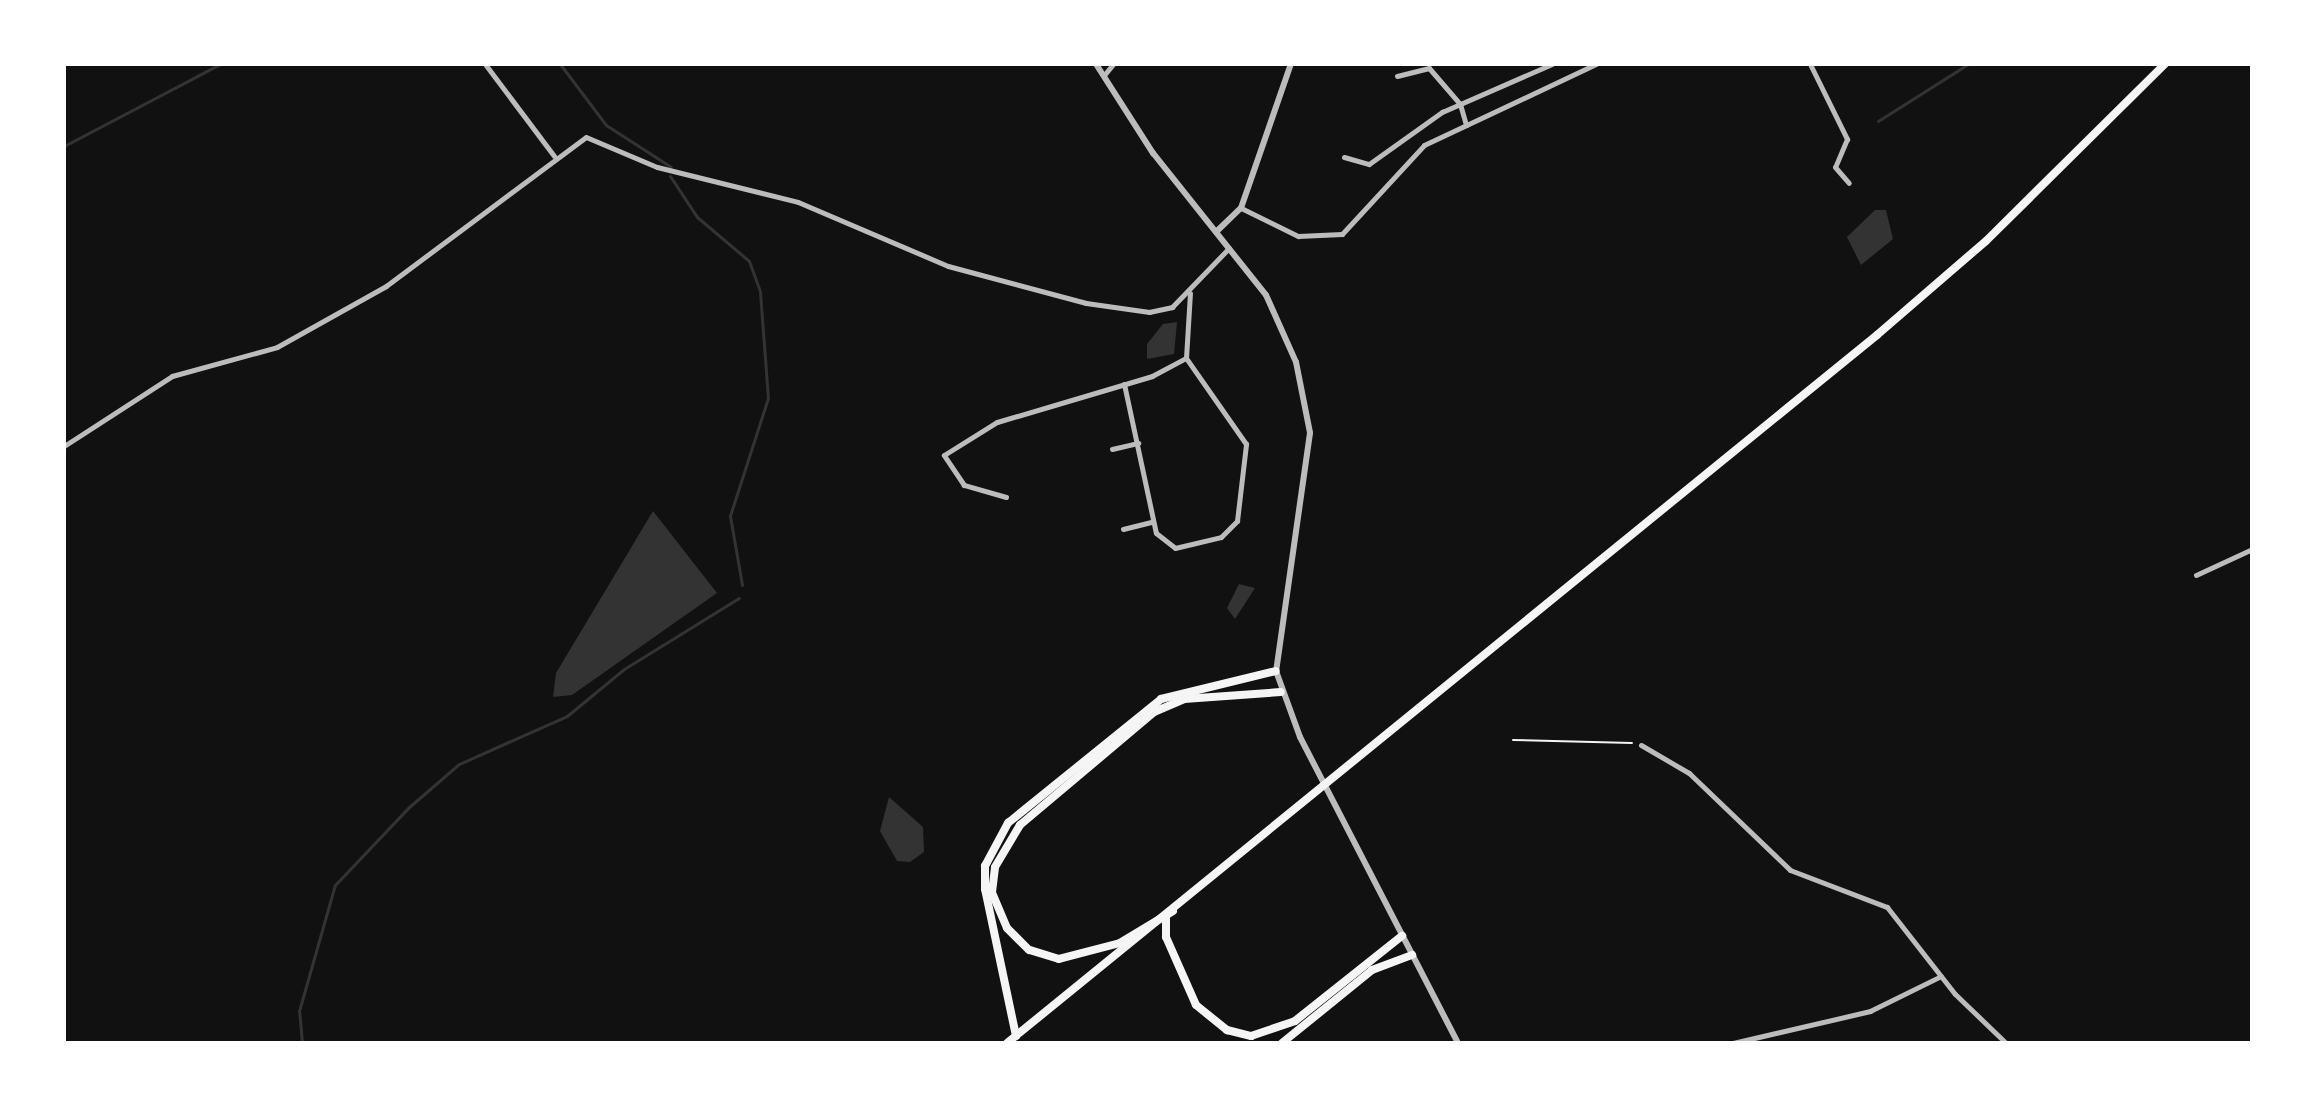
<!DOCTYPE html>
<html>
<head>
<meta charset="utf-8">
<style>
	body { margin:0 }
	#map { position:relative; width:2316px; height:1107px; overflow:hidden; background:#111; font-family:Merriweather,serif }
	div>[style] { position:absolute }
	.water>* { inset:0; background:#333 }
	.stream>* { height:3px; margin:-1.5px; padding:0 1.5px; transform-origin:1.5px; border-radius:1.5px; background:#333 }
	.path>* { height:2px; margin:-1px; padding:0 1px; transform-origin:1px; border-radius:1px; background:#f5f5f5 }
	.minor>* { height:5px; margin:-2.5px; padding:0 2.5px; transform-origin:2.5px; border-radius:2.5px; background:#bcbcbc }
	.tertiary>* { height:6px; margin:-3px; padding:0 3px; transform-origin:3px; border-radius:3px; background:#bcbcbc }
	.trunk>* { height:8px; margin:-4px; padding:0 4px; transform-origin:4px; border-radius:4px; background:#f5f5f5 }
	span { translate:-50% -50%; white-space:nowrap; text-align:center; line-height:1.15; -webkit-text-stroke:8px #fff; paint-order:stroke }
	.frame { position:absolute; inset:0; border:66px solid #fff; pointer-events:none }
</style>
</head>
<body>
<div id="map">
	<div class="water">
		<i style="clip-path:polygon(1875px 210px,1886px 210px,1893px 239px,1861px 265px,1847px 237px)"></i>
		<i style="clip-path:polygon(1177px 322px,1174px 354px,1147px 359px,1147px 344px,1163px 324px)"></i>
		<i style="clip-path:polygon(653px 511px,717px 593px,572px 695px,553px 697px,556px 673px)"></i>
		<i style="clip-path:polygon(1239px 584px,1255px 588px,1235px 619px,1227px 608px)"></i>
		<i style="clip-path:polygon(889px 797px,923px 827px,924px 852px,910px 862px,897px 861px,880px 831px)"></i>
	</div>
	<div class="stream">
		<i style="left:560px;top:64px;width:76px;rotate:53deg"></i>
		<i style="left:606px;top:125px;width:77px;rotate:32.9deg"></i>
		<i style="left:1878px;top:121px;width:107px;rotate:-32.3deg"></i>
		<i style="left:64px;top:146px;width:176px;rotate:-27.7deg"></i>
		<i style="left:670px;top:176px;width:49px;rotate:56.6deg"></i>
		<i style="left:697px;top:217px;width:68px;rotate:40.2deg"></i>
		<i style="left:749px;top:261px;width:33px;rotate:70deg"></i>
		<i style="left:760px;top:292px;width:106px;rotate:85.7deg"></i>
		<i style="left:768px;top:398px;width:124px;rotate:107.9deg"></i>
		<i style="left:730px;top:516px;width:70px;rotate:80.1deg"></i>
		<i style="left:302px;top:1043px;width:32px;rotate:-95deg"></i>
		<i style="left:299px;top:1011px;width:131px;rotate:-74.1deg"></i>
		<i style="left:335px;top:885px;width:106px;rotate:-46.5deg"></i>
		<i style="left:408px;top:808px;width:67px;rotate:-40.8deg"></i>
		<i style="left:459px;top:764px;width:118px;rotate:-24deg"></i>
		<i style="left:567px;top:716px;width:74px;rotate:-39.5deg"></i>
		<i style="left:624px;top:669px;width:135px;rotate:-31.7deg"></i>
	</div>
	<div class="path">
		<i style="left:1513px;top:740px;width:119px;rotate:1.4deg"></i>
	</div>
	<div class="minor">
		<i style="left:485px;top:64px;width:115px;rotate:53.1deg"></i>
		<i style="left:1810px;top:64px;width:84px;rotate:63.7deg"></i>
		<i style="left:1847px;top:139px;width:30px;rotate:113deg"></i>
		<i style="left:1835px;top:167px;width:21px;rotate:49deg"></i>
		<i style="left:1429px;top:68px;width:48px;rotate:49.3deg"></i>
		<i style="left:1460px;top:104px;width:22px;rotate:74deg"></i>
		<i style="left:1105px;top:74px;width:13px;rotate:-51deg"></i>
		<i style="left:1397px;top:76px;width:33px;rotate:-14deg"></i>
		<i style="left:1344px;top:157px;width:26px;rotate:16deg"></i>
		<i style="left:1369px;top:164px;width:90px;rotate:-35.5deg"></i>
		<i style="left:1442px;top:112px;width:120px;rotate:-23.6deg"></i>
		<i style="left:1241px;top:208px;width:64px;rotate:26.2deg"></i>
		<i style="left:1298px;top:236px;width:44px;rotate:-2.6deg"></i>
		<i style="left:1342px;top:234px;width:121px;rotate:-47.3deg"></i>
		<i style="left:1424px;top:145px;width:190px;rotate:-25.2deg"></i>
		<i style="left:1186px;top:358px;width:65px;rotate:-86.5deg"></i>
		<i style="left:1124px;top:384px;width:152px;rotate:77.9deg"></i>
		<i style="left:1156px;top:533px;width:24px;rotate:38deg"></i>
		<i style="left:1175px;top:548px;width:47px;rotate:-13.4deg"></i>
		<i style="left:1221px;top:537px;width:23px;rotate:-45deg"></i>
		<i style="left:1237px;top:521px;width:78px;rotate:-83.3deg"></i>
		<i style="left:1246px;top:444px;width:105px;rotate:-124.9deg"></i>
		<i style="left:64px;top:446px;width:129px;rotate:-32.9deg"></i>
		<i style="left:172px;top:376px;width:109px;rotate:-15.4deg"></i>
		<i style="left:277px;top:347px;width:125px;rotate:-29.2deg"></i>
		<i style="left:386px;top:286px;width:249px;rotate:-36.7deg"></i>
		<i style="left:586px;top:137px;width:77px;rotate:22.9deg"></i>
		<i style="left:657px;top:167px;width:145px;rotate:13.9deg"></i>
		<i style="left:798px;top:202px;width:163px;rotate:23.1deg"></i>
		<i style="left:948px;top:266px;width:143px;rotate:15deg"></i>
		<i style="left:1086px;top:303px;width:64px;rotate:8.1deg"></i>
		<i style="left:1149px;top:312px;width:24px;rotate:-12deg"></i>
		<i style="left:1172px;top:307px;width:82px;rotate:-46deg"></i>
		<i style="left:1112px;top:449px;width:27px;rotate:-13deg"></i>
		<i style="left:1006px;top:497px;width:44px;rotate:-164.1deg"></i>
		<i style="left:964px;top:485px;width:36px;rotate:-124deg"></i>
		<i style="left:944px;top:455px;width:62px;rotate:-31.9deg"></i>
		<i style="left:997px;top:422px;width:162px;rotate:-16.5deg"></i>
		<i style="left:1152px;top:376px;width:38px;rotate:-28deg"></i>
		<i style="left:1123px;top:529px;width:29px;rotate:-14deg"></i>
		<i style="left:2196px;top:575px;width:62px;rotate:-24.9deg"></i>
		<i style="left:1641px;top:745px;width:56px;rotate:30.3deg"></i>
		<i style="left:1689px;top:773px;width:140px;rotate:43.8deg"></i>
		<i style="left:1790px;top:870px;width:104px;rotate:20.9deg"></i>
		<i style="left:1887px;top:907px;width:110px;rotate:52deg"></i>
		<i style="left:1955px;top:994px;width:71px;rotate:43.9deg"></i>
		<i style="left:1733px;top:1043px;width:141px;rotate:-13.1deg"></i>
		<i style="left:1870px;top:1011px;width:79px;rotate:-26.2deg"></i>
	</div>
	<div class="tertiary">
		<i style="left:1096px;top:64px;width:106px;rotate:57.4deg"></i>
		<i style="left:1153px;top:153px;width:181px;rotate:51.5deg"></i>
		<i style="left:1266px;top:295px;width:73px;rotate:65.9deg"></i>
		<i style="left:1296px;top:362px;width:72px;rotate:78.8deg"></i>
		<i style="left:1310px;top:433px;width:240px;rotate:98.1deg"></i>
		<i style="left:1276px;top:671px;width:70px;rotate:70deg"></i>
		<i style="left:1300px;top:737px;width:344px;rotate:62.7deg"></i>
		<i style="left:1216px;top:232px;width:35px;rotate:-44deg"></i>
		<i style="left:1241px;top:208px;width:152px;rotate:-70.9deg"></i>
	</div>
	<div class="trunk">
		<i style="left:1173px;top:911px;width:62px;rotate:148.9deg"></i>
		<i style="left:1120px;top:943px;width:63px;rotate:165.3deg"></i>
		<i style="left:1059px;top:959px;width:31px;rotate:-163deg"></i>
		<i style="left:1029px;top:950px;width:31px;rotate:-135deg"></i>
		<i style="left:1007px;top:928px;width:39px;rotate:-113deg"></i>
		<i style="left:992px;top:892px;width:25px;rotate:-83deg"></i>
		<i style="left:995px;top:867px;width:49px;rotate:-59.2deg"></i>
		<i style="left:1020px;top:825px;width:175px;rotate:-40.1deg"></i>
		<i style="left:1154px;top:712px;width:33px;rotate:-23deg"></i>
		<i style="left:1184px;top:699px;width:97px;rotate:-4.1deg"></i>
		<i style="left:1166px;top:919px;width:18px;rotate:90deg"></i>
		<i style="left:1166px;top:937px;width:74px;rotate:66.2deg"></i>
		<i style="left:1196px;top:1005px;width:40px;rotate:39deg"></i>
		<i style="left:1227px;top:1030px;width:25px;rotate:14deg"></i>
		<i style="left:1251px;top:1036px;width:46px;rotate:-18.8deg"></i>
		<i style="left:1295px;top:1021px;width:137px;rotate:-38.5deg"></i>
		<i style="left:1016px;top:1036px;width:150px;rotate:-101.9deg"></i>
		<i style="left:985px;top:889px;width:23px;rotate:-90deg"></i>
		<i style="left:985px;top:866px;width:49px;rotate:-61.9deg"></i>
		<i style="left:1008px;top:823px;width:197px;rotate:-39deg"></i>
		<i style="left:1161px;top:699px;width:118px;rotate:-13.7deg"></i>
		<i style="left:1007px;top:1043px;width:1122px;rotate:-39.14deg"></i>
		<i style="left:1877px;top:335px;width:144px;rotate:-40.8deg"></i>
		<i style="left:1986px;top:241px;width:252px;rotate:-44.7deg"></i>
		<i style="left:1282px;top:1043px;width:116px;rotate:-39deg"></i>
		<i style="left:1372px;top:970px;width:43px;rotate:-20.6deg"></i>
	</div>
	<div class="frame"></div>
</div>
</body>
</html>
